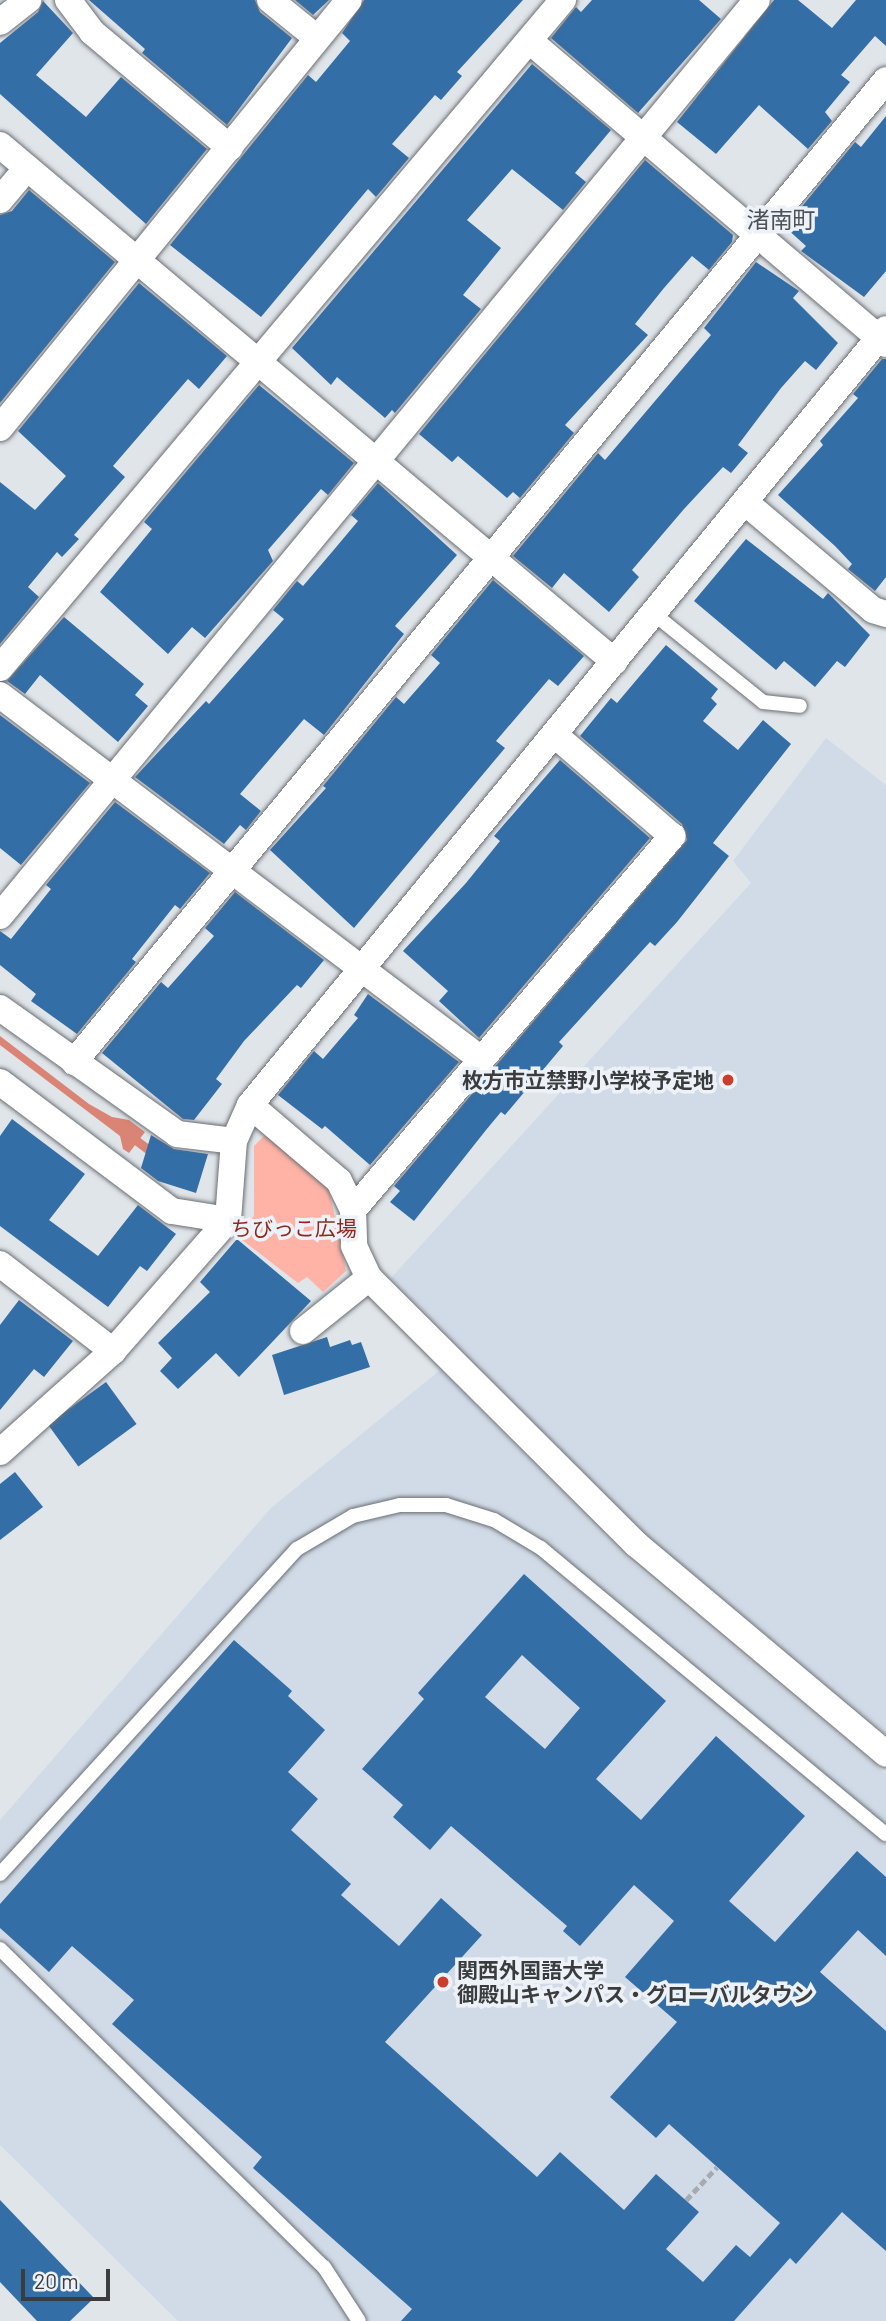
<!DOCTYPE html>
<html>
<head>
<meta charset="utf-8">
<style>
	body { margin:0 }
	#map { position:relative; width:886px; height:2321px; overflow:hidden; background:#e0e5ea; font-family:Barlow,"Noto Sans JP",sans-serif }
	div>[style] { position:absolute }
	.built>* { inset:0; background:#d1dbe7 }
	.green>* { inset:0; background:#ffb3a6 }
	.water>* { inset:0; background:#da8476 }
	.stream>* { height:9px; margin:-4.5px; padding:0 4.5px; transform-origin:4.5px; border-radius:4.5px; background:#da8476 }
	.building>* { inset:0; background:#336ea7; transform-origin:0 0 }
	.path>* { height:4.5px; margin-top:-2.25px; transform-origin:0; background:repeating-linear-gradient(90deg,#a7abaf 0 7px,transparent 0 10.5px) }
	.roads { filter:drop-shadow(0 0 2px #6b6f74) drop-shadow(0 0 2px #6b6f74) }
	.lane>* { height:14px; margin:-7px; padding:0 7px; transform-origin:7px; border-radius:7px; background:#fff }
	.street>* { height:26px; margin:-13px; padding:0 13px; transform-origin:13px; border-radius:13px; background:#fff }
	.dots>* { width:19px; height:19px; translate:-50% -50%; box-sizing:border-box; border:4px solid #edf2f8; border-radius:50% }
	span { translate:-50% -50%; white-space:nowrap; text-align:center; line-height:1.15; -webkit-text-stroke:7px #edf2f8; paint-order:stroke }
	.poi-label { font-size:21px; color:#3a3c3e; font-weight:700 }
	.right { translate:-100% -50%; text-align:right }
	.left { translate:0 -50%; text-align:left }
	.park-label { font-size:21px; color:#8e281c }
	.neighbourhood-label { font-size:23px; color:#4d5256 }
	.scale { position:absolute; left:21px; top:2269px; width:89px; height:32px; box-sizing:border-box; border:4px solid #3a3c3e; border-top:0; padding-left:9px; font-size:21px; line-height:24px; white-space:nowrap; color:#3a3c3e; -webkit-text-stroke:5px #edf2f8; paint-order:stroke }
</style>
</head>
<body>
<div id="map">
	<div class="built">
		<i style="clip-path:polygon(826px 738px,886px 785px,886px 1734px,647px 1535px,391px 1278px,751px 883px,733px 861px)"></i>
		<i style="clip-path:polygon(440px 1370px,627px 1558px,886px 1774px,886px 2321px,178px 2321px,0 2145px,0 1820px,271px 1508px)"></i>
	</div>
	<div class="green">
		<i style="clip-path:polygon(267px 1133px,328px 1184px,346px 1271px,323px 1292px,307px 1277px,298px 1283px,237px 1236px,254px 1216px,254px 1146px)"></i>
	</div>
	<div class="water">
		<i style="clip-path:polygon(0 1036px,89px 1104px,112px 1117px,129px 1120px,145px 1132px,129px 1153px,123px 1149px,120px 1136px,0 1045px)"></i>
	</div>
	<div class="stream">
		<i style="left:129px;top:1135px;width:31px;rotate:37deg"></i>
	</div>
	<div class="building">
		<i style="clip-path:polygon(89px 0,255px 0,260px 12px,292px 38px,227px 125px,142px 53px,145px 49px)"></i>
		<i style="clip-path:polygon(295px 0,329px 0,313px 15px)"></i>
		<i style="clip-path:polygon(364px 0,523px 0,457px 72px,462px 76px,441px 100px,435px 95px,392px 144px,409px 158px,376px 197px,368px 189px,261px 317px,170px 245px,308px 75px,316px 82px,350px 41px,342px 33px)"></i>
		<i style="clip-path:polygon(592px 0,699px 0,721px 19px,638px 113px,551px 38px,576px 7px,581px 12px)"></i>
		<i style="clip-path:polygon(774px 0,798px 0,832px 28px,856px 0,886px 0,886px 46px,875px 36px,841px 75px,850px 82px,825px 112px,832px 121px,808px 149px,759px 105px,716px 154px,677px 122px)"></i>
		<i style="clip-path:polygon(43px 1px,73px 33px,36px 75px,86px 117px,121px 77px,207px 149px,146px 224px,0 94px,0 43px,38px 12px)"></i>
		<i style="clip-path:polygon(532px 64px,611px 130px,575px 173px,586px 182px,563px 210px,512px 169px,467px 220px,501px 248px,463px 295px,481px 309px,395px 413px,392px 410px,385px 418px,337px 377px,331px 385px,292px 348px)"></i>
		<i style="clip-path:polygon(886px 116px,886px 271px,864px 297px,801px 251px,806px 246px,785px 227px,855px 142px,861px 147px)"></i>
		<i style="clip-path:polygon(645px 160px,733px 235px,732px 242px,709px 270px,692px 256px,664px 288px,635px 324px,648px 335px,565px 425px,574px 433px,520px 498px,513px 492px,507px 498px,458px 456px,452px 462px,419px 434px)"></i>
		<i style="clip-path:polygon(29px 190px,115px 262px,0 403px,0 215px,12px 211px)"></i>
		<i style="clip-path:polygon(756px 262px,799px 291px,793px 298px,838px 343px,816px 370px,805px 361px,781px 388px,738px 445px,748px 453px,731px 473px,723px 467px,684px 509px,632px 570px,639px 577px,609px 612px,564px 573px,552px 588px,513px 556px,598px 453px,605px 460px,711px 335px,704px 328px)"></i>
		<i style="clip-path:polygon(139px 283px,227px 356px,199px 389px,188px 379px,113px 466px,125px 477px,74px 535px,79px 539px,62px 557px,57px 552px,28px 587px,39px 597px,0 644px,0 482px,35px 510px,66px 476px,18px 431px)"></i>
		<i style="clip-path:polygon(882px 359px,886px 359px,886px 577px,875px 591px,848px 569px,852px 564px,835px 546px,778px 495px,823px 445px,820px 441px,858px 398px,853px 394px)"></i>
		<i style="clip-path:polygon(259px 385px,354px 463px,328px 495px,321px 489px,268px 550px,273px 561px,205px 638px,192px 627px,168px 654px,100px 592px,152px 529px,144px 522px)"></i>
		<i style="clip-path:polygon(378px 483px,457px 555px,395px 626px,404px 634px,324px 735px,304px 719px,240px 794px,261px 811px,246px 830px,240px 825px,224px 844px,135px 777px,206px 701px,209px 704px,284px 619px,273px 610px,297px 581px,303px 586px,332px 552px,358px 521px,351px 515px)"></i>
		<i style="clip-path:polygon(746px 539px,823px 599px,828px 593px,870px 635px,845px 667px,837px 661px,815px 687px,784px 661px,776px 670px,694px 601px)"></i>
		<i style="clip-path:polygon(493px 580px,584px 656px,558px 686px,549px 679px,496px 741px,505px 748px,354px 928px,270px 850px,326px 788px,323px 786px,396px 697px,404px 704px,440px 663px,431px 655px)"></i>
		<i style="clip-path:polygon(64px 617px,144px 684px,135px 695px,148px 706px,118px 742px,40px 675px,25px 694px,7px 681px)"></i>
		<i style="clip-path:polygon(666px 645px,718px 689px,711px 698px,717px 704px,703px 721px,738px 750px,763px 720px,791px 744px,713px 843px,729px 856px,677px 922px,655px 946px,650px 942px,559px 1042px,563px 1046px,505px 1115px,501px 1112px,486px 1130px,414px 1221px,390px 1202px,400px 1191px,394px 1186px,687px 840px,682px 824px,580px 736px,611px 698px,617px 703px)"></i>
		<i style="clip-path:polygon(0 715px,90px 783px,21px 865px,0 848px)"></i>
		<i style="clip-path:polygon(560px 760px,650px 838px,479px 1038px,439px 1001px,448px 991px,403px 951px,466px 883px,500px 841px,494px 836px)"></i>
		<i style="clip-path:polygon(115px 802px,210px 873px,180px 909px,175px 905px,132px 959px,136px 962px,77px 1034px,31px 1001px,36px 994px,0 965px,0 931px,11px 939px,51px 889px,46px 885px)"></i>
		<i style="clip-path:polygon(235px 892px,324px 960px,301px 988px,297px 985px,244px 1041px,216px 1079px,222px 1084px,194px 1120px,183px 1119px,102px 1053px,161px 982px,168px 988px,214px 936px,205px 928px)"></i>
		<i style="clip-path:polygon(368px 994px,459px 1062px,370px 1165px,325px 1126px,322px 1129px,278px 1095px,314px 1051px,323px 1059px,358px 1018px,354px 1015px)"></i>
		<i style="clip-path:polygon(12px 1119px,85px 1174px,49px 1220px,98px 1256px,138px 1205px,176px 1234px,147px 1271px,140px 1266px,108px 1307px,0 1226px,0 1136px)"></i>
		<i style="clip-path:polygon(151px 1135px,174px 1149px,208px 1154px,196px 1193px,158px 1181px,141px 1168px)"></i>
		<i style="clip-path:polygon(237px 1239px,311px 1301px,239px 1377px,216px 1353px,178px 1389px,160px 1371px,172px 1358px,158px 1343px,210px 1292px,200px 1282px)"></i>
		<i style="clip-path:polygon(19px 1300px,73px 1341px,44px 1377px,34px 1369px,0 1410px,0 1325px)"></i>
		<i style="clip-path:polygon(327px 1337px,330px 1347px,350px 1340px,352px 1345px,361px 1342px,370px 1367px,284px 1395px,272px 1355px)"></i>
		<i style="left:106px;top:1382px;width:52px;height:72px;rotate:54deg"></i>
		<i style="clip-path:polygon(15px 1472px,43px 1507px,0 1540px,0 1484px)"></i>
		<i style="clip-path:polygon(evenodd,524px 1574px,666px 1701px,596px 1779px,641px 1820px,716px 1736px,805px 1816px,729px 1901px,775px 1942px,857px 1851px,886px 1877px,886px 1956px,858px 1930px,820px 1972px,886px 2031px,886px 2251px,842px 2212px,796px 2264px,790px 2258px,734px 2321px,401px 2321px,412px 2309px,253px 2168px,262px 2157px,112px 2024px,134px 2000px,72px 1946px,49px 1972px,0 1928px,0 1904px,234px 1640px,292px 1691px,288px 1696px,325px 1730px,288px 1772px,318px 1799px,291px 1830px,351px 1884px,341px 1895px,399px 1946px,441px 1898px,482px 1935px,385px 2042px,537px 2177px,560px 2152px,624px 2210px,656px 2174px,699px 2212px,666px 2249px,703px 2282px,736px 2245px,750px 2257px,780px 2223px,669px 2124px,656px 2138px,610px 2097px,677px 2022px,625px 1977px,674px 1921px,634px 1885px,580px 1946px,563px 1931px,567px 1926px,451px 1826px,430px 1850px,393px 1817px,403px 1805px,362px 1769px,424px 1699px,418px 1693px,524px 1574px,522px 1655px,580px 1708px,545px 1749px,485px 1697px,522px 1655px)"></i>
		<i style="clip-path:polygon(0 2200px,94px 2298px,70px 2321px,37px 2321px,0 2282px)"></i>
	</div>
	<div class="path">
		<i style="left:686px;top:2200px;width:45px;rotate:-46.8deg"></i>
	</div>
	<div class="roads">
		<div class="lane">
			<i style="left:654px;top:614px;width:140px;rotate:38.9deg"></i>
			<i style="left:763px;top:702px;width:37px;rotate:6deg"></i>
			<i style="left:0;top:1874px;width:440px;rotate:-47.6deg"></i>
			<i style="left:297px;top:1549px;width:65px;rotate:-30.5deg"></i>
			<i style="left:353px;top:1516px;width:48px;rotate:-13.2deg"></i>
			<i style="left:400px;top:1505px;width:46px"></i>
			<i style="left:446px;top:1505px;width:50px;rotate:17.4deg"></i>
			<i style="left:494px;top:1520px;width:55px;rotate:30.8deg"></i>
			<i style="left:541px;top:1548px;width:448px;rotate:39.7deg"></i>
			<i style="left:0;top:1949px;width:454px;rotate:44.5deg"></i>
			<i style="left:324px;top:2267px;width:64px;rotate:57.1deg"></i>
		</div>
		<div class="street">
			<i style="left:68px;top:0;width:40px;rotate:53deg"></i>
			<i style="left:92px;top:32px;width:180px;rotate:40deg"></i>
			<i style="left:270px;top:0;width:60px;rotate:39deg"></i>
			<i style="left:0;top:22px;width:36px;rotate:-38deg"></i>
			<i style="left:531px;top:42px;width:466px;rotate:40.4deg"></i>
			<i style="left:0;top:145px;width:803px;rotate:40.05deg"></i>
			<i style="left:0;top:200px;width:42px;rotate:-49.8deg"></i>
			<i style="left:0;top:428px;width:552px;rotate:-50.81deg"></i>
			<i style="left:746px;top:503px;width:166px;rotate:40.1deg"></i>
			<i style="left:873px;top:610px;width:14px;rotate:17deg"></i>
			<i style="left:0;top:668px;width:874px;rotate:-49.88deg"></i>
			<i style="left:0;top:695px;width:603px;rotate:37.12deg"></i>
			<i style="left:0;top:916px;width:1188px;rotate:-50.43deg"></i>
			<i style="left:0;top:1008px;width:217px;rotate:35.4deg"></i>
			<i style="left:177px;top:1134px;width:57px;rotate:7deg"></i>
			<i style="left:74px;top:1062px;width:1274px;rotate:-50.41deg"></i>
			<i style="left:0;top:1082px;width:215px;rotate:36.9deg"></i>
			<i style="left:172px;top:1211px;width:57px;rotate:9.1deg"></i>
			<i style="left:250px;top:1105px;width:117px;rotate:40.5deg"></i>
			<i style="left:339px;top:1181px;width:32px;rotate:64deg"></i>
			<i style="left:353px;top:1210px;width:36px;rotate:88deg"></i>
			<i style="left:354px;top:1246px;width:35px;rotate:65deg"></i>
			<i style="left:369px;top:1278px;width:377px;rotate:44.9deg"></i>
			<i style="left:636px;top:1544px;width:326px;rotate:40deg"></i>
			<i style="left:353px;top:1210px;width:492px;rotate:-49.5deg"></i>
			<i style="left:672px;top:836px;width:155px;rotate:-139.2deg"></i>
			<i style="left:0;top:1264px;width:143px;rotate:37.6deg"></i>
			<i style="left:303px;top:1331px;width:85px;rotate:-38.8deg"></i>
			<i style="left:0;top:1452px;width:152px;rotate:-41.8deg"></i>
			<i style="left:113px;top:1351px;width:174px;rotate:-48.7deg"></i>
			<i style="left:228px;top:1220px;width:79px;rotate:-85.7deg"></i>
			<i style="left:234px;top:1141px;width:39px;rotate:-66deg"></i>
			<i style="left:250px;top:1105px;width:1003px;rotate:-50.66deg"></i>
		</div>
	</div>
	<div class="dots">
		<i style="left:728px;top:1080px;background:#cb3e2e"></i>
		<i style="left:443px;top:1982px;background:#cb3e2e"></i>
	</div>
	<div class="poi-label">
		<span class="right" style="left:714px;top:1080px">枚方市立禁野小学校予定地</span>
		<span class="left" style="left:457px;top:1982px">関西外国語大学<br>御殿山キャンパス・グローバルタウン</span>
	</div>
	<div class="park-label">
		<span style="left:294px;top:1228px">ちびっこ広場</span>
	</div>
	<div class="neighbourhood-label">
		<span style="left:781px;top:219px">渚南町</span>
	</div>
	<div class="scale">20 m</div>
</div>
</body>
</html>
